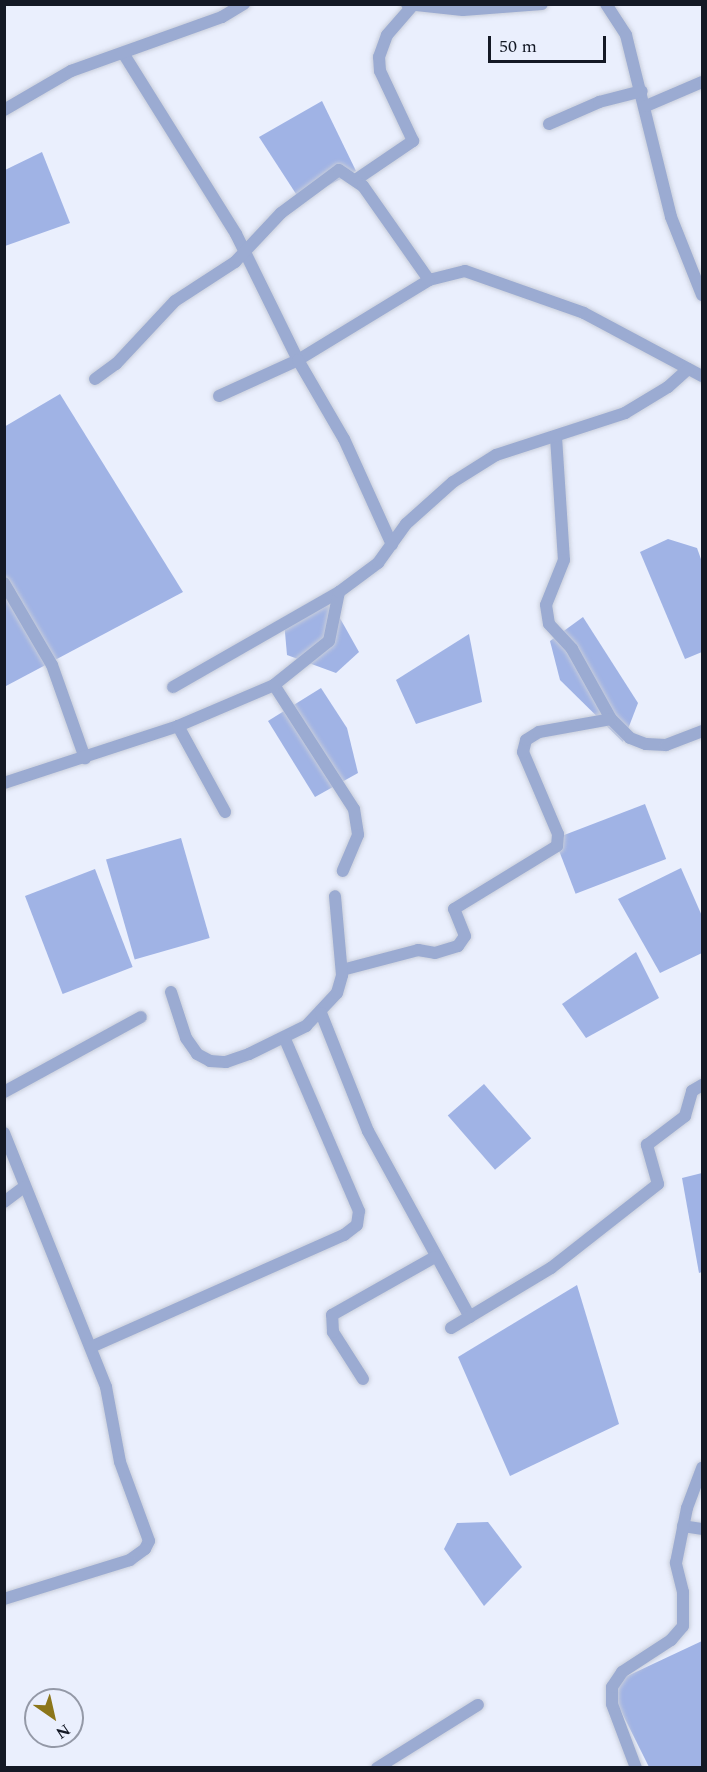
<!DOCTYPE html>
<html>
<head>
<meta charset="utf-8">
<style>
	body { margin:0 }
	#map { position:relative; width:707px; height:1772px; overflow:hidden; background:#eaeffd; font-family:Spectral,serif }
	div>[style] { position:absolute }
	.water>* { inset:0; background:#a0b3e5; transform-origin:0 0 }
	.roads { filter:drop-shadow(0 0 2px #c8cdda) drop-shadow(0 0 2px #c8cdda) }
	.minor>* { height:12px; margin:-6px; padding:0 6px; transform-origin:6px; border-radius:6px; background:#9babd2 }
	span { translate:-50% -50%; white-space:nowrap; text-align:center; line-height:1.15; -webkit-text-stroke:6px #eaeffd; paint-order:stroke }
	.frame { position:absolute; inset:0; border:6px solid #141925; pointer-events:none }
	.north { position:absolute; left:24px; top:1688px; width:60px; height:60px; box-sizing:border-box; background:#eaeffd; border:2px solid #9499a7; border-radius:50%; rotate:146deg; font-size:16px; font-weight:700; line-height:24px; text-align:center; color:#141925 }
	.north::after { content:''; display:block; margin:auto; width:21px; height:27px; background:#8c761a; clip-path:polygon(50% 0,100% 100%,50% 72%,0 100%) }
	.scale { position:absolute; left:488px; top:36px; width:118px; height:27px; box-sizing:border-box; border:3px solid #141925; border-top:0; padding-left:8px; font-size:18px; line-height:21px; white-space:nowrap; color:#141925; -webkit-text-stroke:4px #eaeffd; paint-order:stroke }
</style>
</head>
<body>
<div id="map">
	<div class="water">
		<i style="clip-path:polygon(322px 101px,356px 171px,300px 200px,259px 137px)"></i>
		<i style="clip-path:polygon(42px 152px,70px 223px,5px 246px,5px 170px)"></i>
		<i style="clip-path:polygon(60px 394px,183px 592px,6px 686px,4px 427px)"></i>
		<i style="clip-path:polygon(668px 539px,697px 548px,702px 562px,702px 652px,685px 659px,640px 552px)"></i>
		<i style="clip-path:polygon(328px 597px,359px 652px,336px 673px,287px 655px,284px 621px)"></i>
		<i style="clip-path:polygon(583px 617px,638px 703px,623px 742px,560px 680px,550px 641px)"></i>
		<i style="clip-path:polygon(469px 634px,482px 702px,416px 724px,396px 680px)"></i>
		<i style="clip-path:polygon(321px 688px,347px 728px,358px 773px,315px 797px,268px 721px)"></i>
		<i style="left:645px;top:804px;width:59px;height:97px;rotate:69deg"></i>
		<i style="left:181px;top:838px;width:104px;height:78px;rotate:74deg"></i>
		<i style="clip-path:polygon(681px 868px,702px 916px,702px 953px,660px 973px,618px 899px)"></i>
		<i style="left:95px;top:869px;width:105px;height:75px;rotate:69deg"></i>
		<i style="clip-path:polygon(636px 952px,659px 998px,586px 1038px,562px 1004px)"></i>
		<i style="left:484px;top:1084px;width:72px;height:48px;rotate:49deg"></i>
		<i style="clip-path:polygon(702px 1173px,702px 1272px,699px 1273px,682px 1178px)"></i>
		<i style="clip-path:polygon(577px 1285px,619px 1424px,510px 1476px,458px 1357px)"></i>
		<i style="clip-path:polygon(488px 1522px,522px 1567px,484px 1606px,444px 1549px,457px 1523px)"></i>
		<i style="clip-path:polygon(702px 1641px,702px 1767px,649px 1767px,608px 1685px)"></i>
	</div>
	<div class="roads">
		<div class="minor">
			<i style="left:407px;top:4px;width:56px;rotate:6.1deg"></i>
			<i style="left:463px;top:10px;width:79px;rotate:-4.3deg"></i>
			<i style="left:606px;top:4px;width:37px;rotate:57deg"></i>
			<i style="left:626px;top:35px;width:187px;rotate:76.1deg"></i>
			<i style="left:671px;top:217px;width:84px;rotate:68.3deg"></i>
			<i style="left:123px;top:53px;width:213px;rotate:58deg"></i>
			<i style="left:236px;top:234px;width:140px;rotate:63.8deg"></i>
			<i style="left:298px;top:360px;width:153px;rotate:-31.4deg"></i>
			<i style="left:429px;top:280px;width:37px;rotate:-14deg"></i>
			<i style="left:465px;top:271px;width:126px;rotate:19.4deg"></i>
			<i style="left:584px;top:313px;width:134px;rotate:28.1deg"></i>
			<i style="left:646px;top:106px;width:61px;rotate:-23.2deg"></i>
			<i style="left:4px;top:110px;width:78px;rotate:-30.2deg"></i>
			<i style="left:71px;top:71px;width:160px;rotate:-19.7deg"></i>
			<i style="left:222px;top:17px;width:26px;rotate:-31deg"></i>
			<i style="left:549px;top:124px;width:55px;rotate:-23.7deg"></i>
			<i style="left:599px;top:102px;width:44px;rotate:-14.3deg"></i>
			<i style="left:357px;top:179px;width:68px;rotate:-34.2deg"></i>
			<i style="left:413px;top:141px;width:77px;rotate:-115.2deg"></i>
			<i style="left:380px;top:71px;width:14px;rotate:-94deg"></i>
			<i style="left:379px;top:57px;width:23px;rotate:-70deg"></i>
			<i style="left:387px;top:35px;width:37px;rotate:-49deg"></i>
			<i style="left:95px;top:379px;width:26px;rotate:-36deg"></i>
			<i style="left:116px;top:364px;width:86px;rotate:-46.9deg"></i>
			<i style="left:175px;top:301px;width:72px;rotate:-33deg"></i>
			<i style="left:235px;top:262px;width:67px;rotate:-46.8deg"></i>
			<i style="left:281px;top:213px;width:72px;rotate:-36.6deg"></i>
			<i style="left:339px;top:170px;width:29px;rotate:34deg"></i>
			<i style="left:363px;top:186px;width:115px;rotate:54.9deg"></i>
			<i style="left:219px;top:396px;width:87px;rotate:-24.5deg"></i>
			<i style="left:298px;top:360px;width:91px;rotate:59.8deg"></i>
			<i style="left:344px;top:439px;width:116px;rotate:65.6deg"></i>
			<i style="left:556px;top:437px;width:123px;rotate:86.3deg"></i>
			<i style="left:564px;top:560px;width:48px;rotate:111.8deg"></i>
			<i style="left:546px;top:605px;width:19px;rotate:81deg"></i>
			<i style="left:549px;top:624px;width:34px;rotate:47deg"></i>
			<i style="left:572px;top:649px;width:80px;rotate:60.9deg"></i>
			<i style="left:611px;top:719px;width:27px;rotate:45deg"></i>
			<i style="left:630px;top:738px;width:17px;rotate:21deg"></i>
			<i style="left:646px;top:744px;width:20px;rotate:3deg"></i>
			<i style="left:666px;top:745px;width:39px;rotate:-21deg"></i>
			<i style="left:4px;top:583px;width:95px;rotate:59.7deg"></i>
			<i style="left:52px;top:665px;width:99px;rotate:70.5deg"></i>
			<i style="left:274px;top:685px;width:148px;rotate:57.2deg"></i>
			<i style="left:354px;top:809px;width:26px;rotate:81deg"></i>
			<i style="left:358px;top:835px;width:39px;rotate:113deg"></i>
			<i style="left:173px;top:687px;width:191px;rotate:-29.8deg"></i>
			<i style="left:178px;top:726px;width:98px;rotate:61.3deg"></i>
			<i style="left:4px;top:783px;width:183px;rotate:-18.1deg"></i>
			<i style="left:178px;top:726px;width:104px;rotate:-23.1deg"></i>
			<i style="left:274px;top:685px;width:70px;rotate:-38.7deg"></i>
			<i style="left:329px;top:641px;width:50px;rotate:-78.5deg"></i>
			<i style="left:339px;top:592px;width:49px;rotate:-36.6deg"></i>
			<i style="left:378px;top:563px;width:48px;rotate:-54.3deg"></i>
			<i style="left:406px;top:524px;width:63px;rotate:-41.8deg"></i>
			<i style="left:453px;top:482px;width:51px;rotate:-32.1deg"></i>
			<i style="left:496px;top:455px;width:136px;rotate:-18deg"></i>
			<i style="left:625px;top:413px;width:50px;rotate:-31.2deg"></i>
			<i style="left:668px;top:387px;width:27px;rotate:-42deg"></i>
			<i style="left:342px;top:970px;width:79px;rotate:-14.7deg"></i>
			<i style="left:418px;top:950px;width:17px;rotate:10deg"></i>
			<i style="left:435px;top:953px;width:24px;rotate:-17deg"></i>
			<i style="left:458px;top:946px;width:12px;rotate:-55deg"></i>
			<i style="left:465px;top:936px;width:29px;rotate:-112deg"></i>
			<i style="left:454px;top:909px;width:121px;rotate:-31.5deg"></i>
			<i style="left:557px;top:846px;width:12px;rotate:-85deg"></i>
			<i style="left:558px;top:834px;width:89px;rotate:-113.1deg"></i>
			<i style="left:523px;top:752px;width:12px;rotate:-76deg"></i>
			<i style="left:526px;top:740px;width:15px;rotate:-32deg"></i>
			<i style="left:539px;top:732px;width:73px;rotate:-10.2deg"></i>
			<i style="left:171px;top:992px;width:48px;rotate:71.9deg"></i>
			<i style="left:186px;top:1038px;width:19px;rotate:55deg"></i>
			<i style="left:197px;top:1054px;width:15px;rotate:28deg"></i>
			<i style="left:210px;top:1061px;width:16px;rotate:4deg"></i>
			<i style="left:226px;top:1062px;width:24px;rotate:-19deg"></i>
			<i style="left:249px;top:1054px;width:64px;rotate:-26.2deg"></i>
			<i style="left:306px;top:1026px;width:45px;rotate:-46.8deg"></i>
			<i style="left:337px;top:993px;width:19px;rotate:-74deg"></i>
			<i style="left:342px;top:975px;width:79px;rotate:-95.1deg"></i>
			<i style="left:321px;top:1013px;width:127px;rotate:68.3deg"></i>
			<i style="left:368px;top:1131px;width:212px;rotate:61.3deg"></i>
			<i style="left:4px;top:1092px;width:156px;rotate:-28.7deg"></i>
			<i style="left:4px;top:1133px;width:274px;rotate:68.1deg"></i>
			<i style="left:106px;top:1387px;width:76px;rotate:79.4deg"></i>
			<i style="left:120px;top:1462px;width:84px;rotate:69.8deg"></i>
			<i style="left:149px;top:1541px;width:9px;rotate:117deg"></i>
			<i style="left:145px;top:1549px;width:19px;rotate:144deg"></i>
			<i style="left:130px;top:1560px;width:132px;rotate:162.8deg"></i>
			<i style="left:4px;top:1202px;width:25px;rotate:-37deg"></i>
			<i style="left:451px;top:1328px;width:117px;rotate:-31deg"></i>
			<i style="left:551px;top:1268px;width:136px;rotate:-38.1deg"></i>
			<i style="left:658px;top:1184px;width:41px;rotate:-105.8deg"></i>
			<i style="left:647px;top:1145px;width:48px;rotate:-37.3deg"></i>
			<i style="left:685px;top:1116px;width:26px;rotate:-74deg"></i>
			<i style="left:692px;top:1091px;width:12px;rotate:-31deg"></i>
			<i style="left:91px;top:1347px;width:277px;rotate:-23.9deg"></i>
			<i style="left:344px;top:1235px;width:16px;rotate:-38deg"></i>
			<i style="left:357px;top:1225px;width:14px;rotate:-82deg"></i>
			<i style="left:359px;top:1211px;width:189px;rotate:-113.3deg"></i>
			<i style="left:363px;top:1379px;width:56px;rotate:-122.6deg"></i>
			<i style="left:333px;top:1332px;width:17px;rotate:-93deg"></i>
			<i style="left:332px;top:1315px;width:118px;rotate:-29.4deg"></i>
			<i style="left:683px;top:1526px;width:19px;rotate:9deg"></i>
			<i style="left:377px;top:1768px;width:119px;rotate:-32deg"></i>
			<i style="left:636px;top:1768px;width:68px;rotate:-110.6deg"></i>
			<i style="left:612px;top:1704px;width:17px;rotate:-90deg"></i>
			<i style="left:612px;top:1687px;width:18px;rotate:-56deg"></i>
			<i style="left:622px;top:1672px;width:59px;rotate:-33.1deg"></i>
			<i style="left:671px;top:1640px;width:18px;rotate:-49deg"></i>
			<i style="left:683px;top:1626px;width:34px;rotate:-90deg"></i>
			<i style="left:683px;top:1592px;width:30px;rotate:-104deg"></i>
			<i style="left:676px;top:1563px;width:56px;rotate:-78.7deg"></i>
			<i style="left:687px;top:1508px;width:43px;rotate:-69.4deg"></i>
		</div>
	</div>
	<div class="frame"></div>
	<div class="north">N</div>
	<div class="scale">50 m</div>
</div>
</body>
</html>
